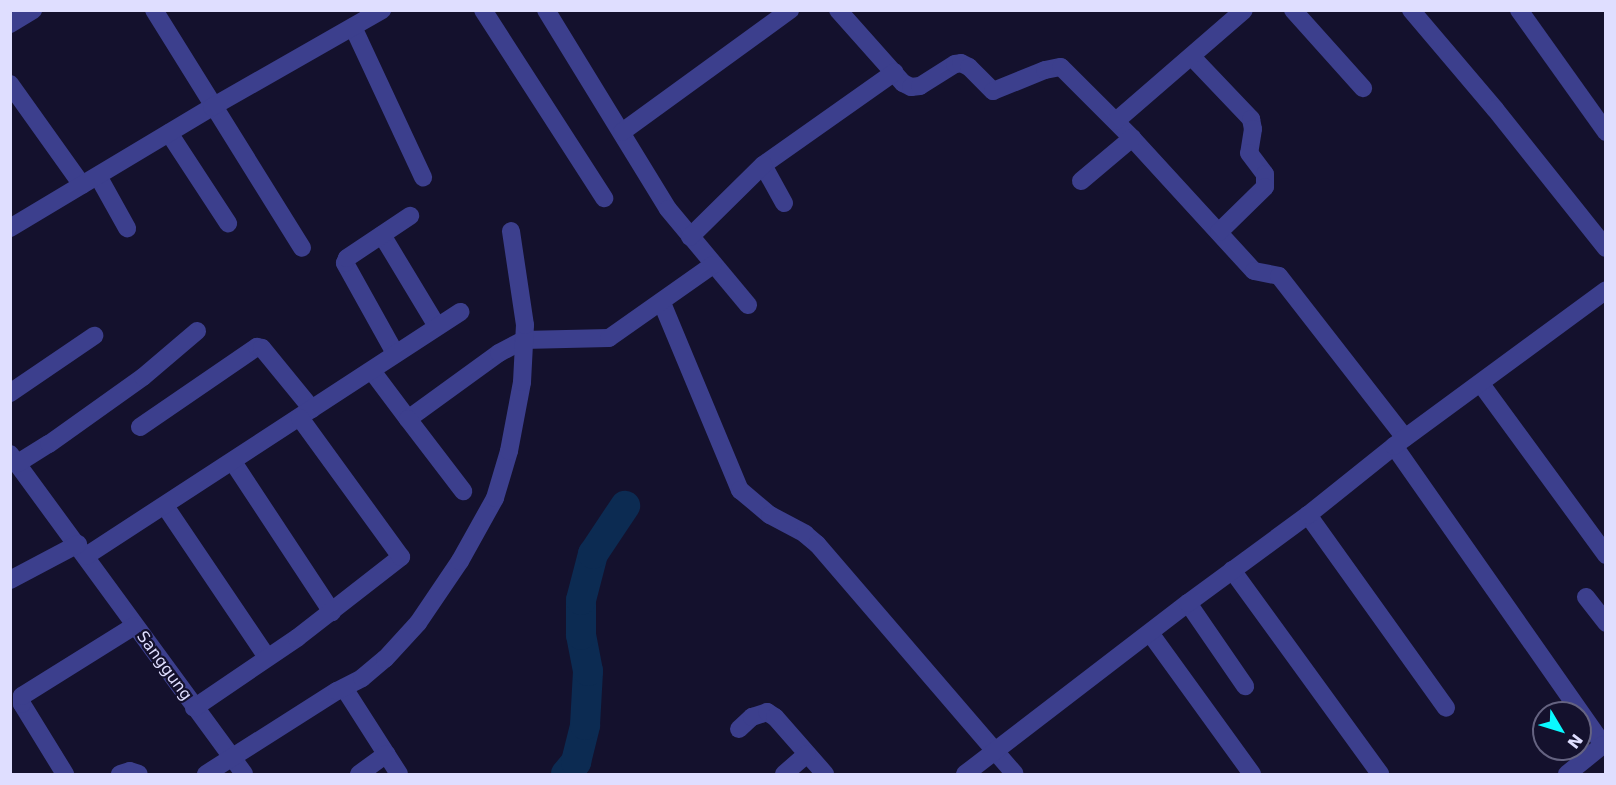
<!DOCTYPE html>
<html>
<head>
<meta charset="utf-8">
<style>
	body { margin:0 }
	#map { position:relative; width:1616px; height:785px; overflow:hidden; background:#14112d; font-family:"DejaVu Sans",sans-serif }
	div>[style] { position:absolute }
	.river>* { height:30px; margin:-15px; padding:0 15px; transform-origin:15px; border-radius:15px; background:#0c2b52 }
	.street>* { height:18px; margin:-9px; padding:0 9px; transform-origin:9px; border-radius:9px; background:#3c3f8d }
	span { translate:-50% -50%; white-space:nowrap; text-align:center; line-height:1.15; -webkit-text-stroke:4.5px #14112d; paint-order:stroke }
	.street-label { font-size:16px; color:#dfdeff }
	.frame { position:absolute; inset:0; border:12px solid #dfdeff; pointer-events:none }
	.north { position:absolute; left:1532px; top:701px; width:60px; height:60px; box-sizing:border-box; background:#14112d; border:2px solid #656381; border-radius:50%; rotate:128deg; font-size:16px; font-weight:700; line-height:24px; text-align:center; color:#dfdeff }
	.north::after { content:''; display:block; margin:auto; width:21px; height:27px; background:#0af9ff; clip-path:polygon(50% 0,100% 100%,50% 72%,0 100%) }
</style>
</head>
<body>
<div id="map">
	<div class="river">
		<i style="left:566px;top:774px;width:16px;rotate:-50deg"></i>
		<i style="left:576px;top:762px;width:38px;rotate:-76deg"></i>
		<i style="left:585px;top:725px;width:54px;rotate:-86.8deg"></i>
		<i style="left:588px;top:671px;width:37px;rotate:-101deg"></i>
		<i style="left:581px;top:635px;width:35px;rotate:-90deg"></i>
		<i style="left:581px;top:600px;width:48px;rotate:-75.4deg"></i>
		<i style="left:593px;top:554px;width:58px;rotate:-56.3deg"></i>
	</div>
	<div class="street">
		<i style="left:154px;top:10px;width:280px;rotate:58.1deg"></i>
		<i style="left:483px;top:10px;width:224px;rotate:57.2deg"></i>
		<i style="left:546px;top:10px;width:233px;rotate:58.5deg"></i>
		<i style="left:668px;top:209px;width:125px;rotate:50.2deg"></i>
		<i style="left:838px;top:10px;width:98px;rotate:48.3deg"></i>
		<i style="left:903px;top:83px;width:9px;rotate:27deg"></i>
		<i style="left:911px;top:87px;width:9px;rotate:-6deg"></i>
		<i style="left:920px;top:86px;width:41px;rotate:-32.2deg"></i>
		<i style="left:955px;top:64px;width:6px;rotate:-9deg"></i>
		<i style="left:961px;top:63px;width:9px;rotate:27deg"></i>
		<i style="left:969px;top:67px;width:34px;rotate:45deg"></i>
		<i style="left:993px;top:91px;width:56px;rotate:-22deg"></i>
		<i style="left:1045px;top:70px;width:16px;rotate:-11deg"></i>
		<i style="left:1061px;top:67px;width:100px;rotate:45deg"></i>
		<i style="left:1132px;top:138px;width:180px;rotate:47.5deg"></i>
		<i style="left:1254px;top:271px;width:25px;rotate:11deg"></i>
		<i style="left:1279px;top:276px;width:205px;rotate:52.1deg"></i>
		<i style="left:1293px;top:10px;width:105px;rotate:48.1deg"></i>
		<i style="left:1411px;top:10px;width:130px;rotate:49.7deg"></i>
		<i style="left:1495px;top:109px;width:178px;rotate:51.4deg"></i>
		<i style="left:1519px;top:10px;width:150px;rotate:54.5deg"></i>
		<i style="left:10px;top:24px;width:27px;rotate:-31deg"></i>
		<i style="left:353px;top:27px;width:166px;rotate:65deg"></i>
		<i style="left:1192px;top:57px;width:86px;rotate:46.4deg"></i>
		<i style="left:1251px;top:119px;width:10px;rotate:79deg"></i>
		<i style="left:1253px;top:129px;width:24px;rotate:99deg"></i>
		<i style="left:1249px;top:153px;width:26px;rotate:53deg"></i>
		<i style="left:1265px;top:174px;width:13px;rotate:90deg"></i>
		<i style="left:1265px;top:187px;width:64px;rotate:135.6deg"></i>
		<i style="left:10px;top:84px;width:124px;rotate:54.5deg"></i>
		<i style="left:1116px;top:121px;width:169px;rotate:-40.9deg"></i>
		<i style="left:622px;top:132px;width:208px;rotate:-36deg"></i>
		<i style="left:169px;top:133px;width:108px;rotate:56.8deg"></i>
		<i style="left:98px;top:176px;width:60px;rotate:60.9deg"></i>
		<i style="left:1081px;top:181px;width:67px;rotate:-40.1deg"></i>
		<i style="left:784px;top:203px;width:43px;rotate:-118.9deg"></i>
		<i style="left:763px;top:165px;width:161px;rotate:-35.2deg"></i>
		<i style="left:10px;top:228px;width:235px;rotate:-30.9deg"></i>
		<i style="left:212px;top:107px;width:196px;rotate:-29.7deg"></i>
		<i style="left:382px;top:235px;width:106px;rotate:58.9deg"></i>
		<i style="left:690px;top:237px;width:103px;rotate:-44.6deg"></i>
		<i style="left:662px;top:303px;width:203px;rotate:67.4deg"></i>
		<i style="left:740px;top:490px;width:39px;rotate:40deg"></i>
		<i style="left:770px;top:515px;width:40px;rotate:28deg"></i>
		<i style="left:805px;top:534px;width:16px;rotate:40deg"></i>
		<i style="left:817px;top:544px;width:303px;rotate:49.3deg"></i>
		<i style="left:395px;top:353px;width:103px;rotate:-119.1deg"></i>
		<i style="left:345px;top:263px;width:5px;rotate:-68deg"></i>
		<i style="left:347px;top:258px;width:76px;rotate:-33.7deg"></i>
		<i style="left:372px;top:371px;width:60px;rotate:53.1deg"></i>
		<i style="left:408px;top:419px;width:112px;rotate:-36deg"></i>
		<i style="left:499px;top:353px;width:27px;rotate:-28deg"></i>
		<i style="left:523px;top:340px;width:86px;rotate:-1.3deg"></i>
		<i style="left:609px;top:338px;width:127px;rotate:-35.1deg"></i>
		<i style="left:1481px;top:384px;width:212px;rotate:53.8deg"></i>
		<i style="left:10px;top:393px;width:102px;rotate:-34.2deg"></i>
		<i style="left:408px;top:419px;width:91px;rotate:52.6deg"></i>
		<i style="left:140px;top:427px;width:142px;rotate:-34.4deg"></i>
		<i style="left:257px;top:347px;width:5px;rotate:11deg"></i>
		<i style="left:262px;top:348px;width:79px;rotate:50.7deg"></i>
		<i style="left:1394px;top:446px;width:365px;rotate:55deg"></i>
		<i style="left:1603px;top:745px;width:3px;rotate:-18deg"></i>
		<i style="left:10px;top:454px;width:396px;rotate:53.8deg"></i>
		<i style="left:233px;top:462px;width:180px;rotate:56.6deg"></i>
		<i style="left:18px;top:463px;width:36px;rotate:-32deg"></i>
		<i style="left:49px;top:444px;width:115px;rotate:-35.5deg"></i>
		<i style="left:143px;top:377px;width:71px;rotate:-40.4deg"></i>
		<i style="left:165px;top:506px;width:182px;rotate:56deg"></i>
		<i style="left:1308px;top:515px;width:237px;rotate:54.4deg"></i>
		<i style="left:86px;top:556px;width:447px;rotate:-33.1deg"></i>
		<i style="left:1232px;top:570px;width:252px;rotate:54deg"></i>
		<i style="left:10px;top:580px;width:77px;rotate:-27.9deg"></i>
		<i style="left:1586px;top:597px;width:33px;rotate:52deg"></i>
		<i style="left:1188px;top:603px;width:101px;rotate:55.5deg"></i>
		<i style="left:1150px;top:633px;width:174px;rotate:54.1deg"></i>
		<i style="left:344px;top:688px;width:102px;rotate:57.4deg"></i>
		<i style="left:194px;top:708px;width:125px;rotate:-34.2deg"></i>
		<i style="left:297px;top:638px;width:132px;rotate:-37.9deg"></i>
		<i style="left:401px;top:557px;width:172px;rotate:-126deg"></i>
		<i style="left:739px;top:729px;width:18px;rotate:-43deg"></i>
		<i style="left:752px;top:717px;width:16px;rotate:-18deg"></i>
		<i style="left:767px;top:712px;width:9px;rotate:32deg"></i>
		<i style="left:775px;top:717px;width:76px;rotate:48.7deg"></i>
		<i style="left:65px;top:774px;width:82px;rotate:-121.6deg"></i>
		<i style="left:22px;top:704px;width:8px;rotate:-90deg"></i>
		<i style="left:22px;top:696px;width:132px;rotate:-32deg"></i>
		<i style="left:120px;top:774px;width:10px;rotate:-17deg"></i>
		<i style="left:130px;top:771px;width:9px;rotate:18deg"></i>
		<i style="left:206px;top:774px;width:155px;rotate:-32.4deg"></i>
		<i style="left:337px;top:691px;width:28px;rotate:-27deg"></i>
		<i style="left:362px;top:678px;width:30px;rotate:-40deg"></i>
		<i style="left:385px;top:659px;width:49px;rotate:-47.5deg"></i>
		<i style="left:418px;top:623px;width:75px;rotate:-55.9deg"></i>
		<i style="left:460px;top:561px;width:72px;rotate:-60.9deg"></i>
		<i style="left:495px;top:498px;width:49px;rotate:-73.4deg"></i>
		<i style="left:509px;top:451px;width:70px;rotate:-79.3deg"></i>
		<i style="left:522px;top:382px;width:57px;rotate:-87deg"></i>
		<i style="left:525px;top:325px;width:95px;rotate:-98.5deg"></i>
		<i style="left:359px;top:774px;width:34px;rotate:-36deg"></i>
		<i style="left:784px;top:774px;width:30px;rotate:-41deg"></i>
		<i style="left:965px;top:774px;width:281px;rotate:-37.5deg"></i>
		<i style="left:1188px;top:603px;width:149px;rotate:-36.3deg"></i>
		<i style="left:1308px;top:515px;width:110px;rotate:-38.7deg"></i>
		<i style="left:1394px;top:446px;width:263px;rotate:-36.3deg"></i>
		<i style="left:1567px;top:774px;width:46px;rotate:-38.9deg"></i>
	</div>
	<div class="street-label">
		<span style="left:164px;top:666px;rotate:54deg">Sanggung</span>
	</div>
	<div class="frame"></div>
	<div class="north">N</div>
</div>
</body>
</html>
